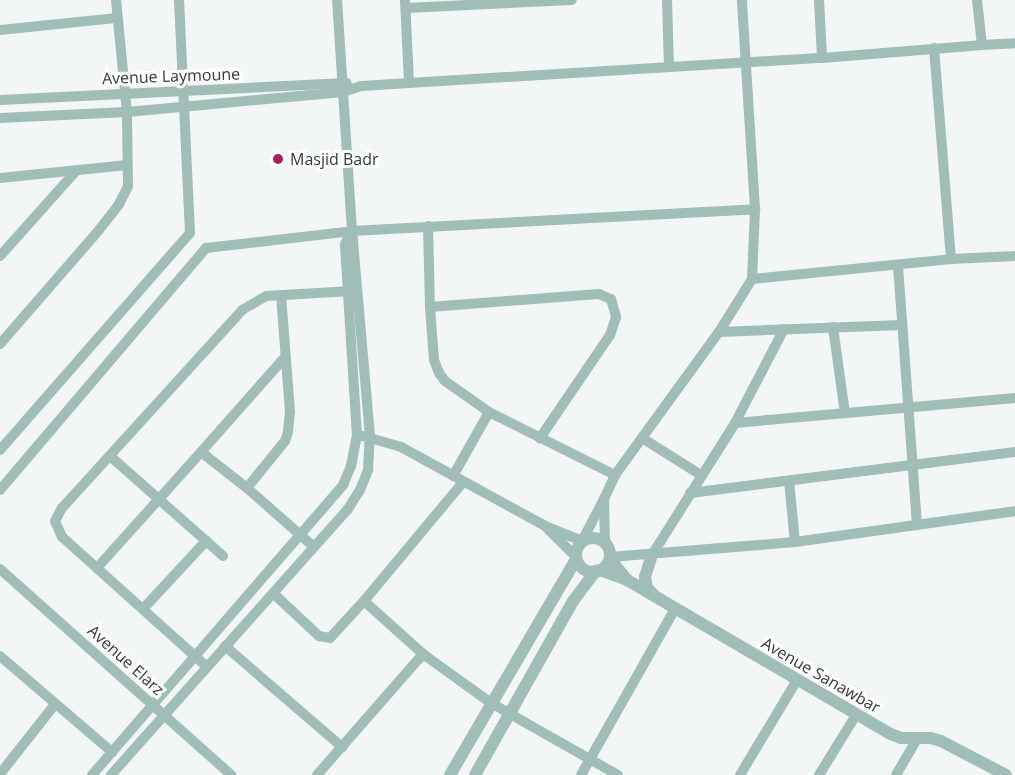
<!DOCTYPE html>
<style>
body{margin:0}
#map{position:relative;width:1015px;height:775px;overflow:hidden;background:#f2f6f5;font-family:"Open Sans",sans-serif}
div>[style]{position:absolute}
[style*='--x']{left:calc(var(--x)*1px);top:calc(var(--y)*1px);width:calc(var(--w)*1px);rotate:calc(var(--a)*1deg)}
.minor>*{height:10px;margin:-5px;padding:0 5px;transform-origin:5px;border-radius:5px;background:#a0bdb7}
.tertiary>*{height:12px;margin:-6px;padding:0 6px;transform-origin:6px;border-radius:6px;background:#a0bdb7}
.tertiary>.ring{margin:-6px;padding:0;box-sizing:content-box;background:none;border:12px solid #a0bdb7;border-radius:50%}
.dots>*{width:16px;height:16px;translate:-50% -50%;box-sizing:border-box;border:3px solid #fff;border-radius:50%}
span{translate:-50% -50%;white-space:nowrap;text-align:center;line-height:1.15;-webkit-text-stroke:6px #fff;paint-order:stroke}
.street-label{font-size:16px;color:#363837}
.poi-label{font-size:16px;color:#363837}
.left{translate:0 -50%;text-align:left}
</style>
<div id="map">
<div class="minor">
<div style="--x:405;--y:0;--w:83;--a:87.2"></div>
<div style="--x:667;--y:0;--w:67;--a:88.3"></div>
<div style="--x:819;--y:0;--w:58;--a:87"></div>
<div style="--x:406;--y:8;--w:166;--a:-2.8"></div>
<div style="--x:0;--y:30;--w:118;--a:-5.9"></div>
<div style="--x:982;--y:45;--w:33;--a:-3"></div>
<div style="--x:934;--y:48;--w:212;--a:85.4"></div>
<div style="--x:0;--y:100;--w:347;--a:-2.8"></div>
<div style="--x:0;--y:118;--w:127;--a:-2.7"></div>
<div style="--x:127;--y:112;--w:217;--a:-5.3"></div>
<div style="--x:343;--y:92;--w:20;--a:-18"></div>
<div style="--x:362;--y:86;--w:47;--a:-3.7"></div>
<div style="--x:409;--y:83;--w:414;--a:-3.5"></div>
<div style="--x:822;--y:58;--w:161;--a:-4.6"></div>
<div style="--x:982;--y:45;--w:45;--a:-96.3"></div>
<div style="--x:0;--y:178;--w:128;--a:-5.8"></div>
<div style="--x:428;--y:226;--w:81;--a:88.6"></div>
<div style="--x:430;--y:307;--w:53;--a:85.7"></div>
<div style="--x:434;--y:360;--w:14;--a:69"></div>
<div style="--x:439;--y:373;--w:10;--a:53"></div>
<div style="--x:445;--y:381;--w:54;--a:35.2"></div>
<div style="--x:489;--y:412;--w:141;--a:26.6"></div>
<div style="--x:0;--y:256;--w:113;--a:-48.2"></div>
<div style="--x:898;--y:266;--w:260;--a:85.8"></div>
<div style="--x:752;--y:279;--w:200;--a:-5.7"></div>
<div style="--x:951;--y:259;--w:64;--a:-2.7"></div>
<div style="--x:281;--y:295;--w:117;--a:85.6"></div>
<div style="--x:290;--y:412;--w:20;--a:96"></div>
<div style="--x:288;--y:432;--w:9;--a:108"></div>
<div style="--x:285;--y:441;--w:60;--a:129"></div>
<div style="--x:247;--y:488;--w:89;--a:41.4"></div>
<div style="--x:430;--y:307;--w:169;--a:-4.4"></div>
<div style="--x:599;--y:294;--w:13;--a:23"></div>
<div style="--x:611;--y:299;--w:19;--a:74"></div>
<div style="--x:616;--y:317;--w:19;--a:108"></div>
<div style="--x:610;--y:335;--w:125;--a:124.2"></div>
<div style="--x:833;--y:327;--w:87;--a:82.1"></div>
<div style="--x:719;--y:332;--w:183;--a:-2.2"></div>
<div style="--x:0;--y:344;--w:151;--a:-49"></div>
<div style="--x:99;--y:230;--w:33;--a:-52"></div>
<div style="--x:119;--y:204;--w:20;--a:-63"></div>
<div style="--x:128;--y:186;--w:74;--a:-90.8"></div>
<div style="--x:127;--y:112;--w:113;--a:-95.6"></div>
<div style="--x:735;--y:423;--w:281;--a:-5.1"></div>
<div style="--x:363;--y:436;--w:40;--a:16"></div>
<div style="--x:401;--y:447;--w:164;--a:28.7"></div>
<div style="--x:642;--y:438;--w:70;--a:32.1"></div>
<div style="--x:0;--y:450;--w:288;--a:-48.8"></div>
<div style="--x:190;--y:233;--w:233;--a:-92.7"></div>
<div style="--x:110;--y:456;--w:151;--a:41.5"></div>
<div style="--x:453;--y:476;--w:73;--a:-60.6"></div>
<div style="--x:789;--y:481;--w:61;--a:84.4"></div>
<div style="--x:247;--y:488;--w:58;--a:-142"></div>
<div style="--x:201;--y:452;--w:127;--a:-48.5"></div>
<div style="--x:0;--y:490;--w:318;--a:-49.6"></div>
<div style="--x:206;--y:248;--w:147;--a:-6.6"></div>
<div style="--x:352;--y:231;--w:404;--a:-3.1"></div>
<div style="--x:690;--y:493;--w:328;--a:-7.2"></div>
<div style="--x:604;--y:499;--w:26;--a:-65"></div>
<div style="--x:615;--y:475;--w:177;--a:-54"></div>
<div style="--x:719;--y:332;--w:62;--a:-58.1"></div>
<div style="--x:752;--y:279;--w:70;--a:-87.5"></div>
<div style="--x:755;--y:209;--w:209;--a:-93.6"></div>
<div style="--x:652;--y:555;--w:156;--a:-57.8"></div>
<div style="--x:735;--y:423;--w:106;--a:-62.5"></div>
<div style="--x:576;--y:557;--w:44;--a:-135"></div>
<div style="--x:545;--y:526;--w:40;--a:22"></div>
<div style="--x:582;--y:541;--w:47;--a:-62.4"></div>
<div style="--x:604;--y:499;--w:44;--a:88.7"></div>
<div style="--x:610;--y:557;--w:186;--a:-4.6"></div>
<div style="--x:795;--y:542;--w:222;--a:-8"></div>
<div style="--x:97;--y:568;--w:156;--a:-48.1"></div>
<div style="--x:0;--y:569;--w:310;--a:41.7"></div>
<div style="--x:274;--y:594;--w:62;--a:43"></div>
<div style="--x:319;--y:636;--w:11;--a:10"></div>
<div style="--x:330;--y:638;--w:50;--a:-47.4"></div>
<div style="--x:364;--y:601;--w:155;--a:-50.2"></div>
<div style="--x:364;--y:601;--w:79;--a:41.9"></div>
<div style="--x:423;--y:654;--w:84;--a:35.8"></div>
<div style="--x:491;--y:703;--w:146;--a:29.6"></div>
<div style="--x:143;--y:609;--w:93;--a:-47.2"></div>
<div style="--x:225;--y:646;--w:155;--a:40.8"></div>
<div style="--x:0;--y:656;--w:148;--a:40.6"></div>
<div style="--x:206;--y:666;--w:193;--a:-138.1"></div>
<div style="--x:62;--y:537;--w:17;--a:-114"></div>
<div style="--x:55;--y:521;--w:15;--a:-62"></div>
<div style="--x:62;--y:508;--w:268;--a:-47.7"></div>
<div style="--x:242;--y:310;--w:28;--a:-30"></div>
<div style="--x:266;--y:296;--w:86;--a:-3.3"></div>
<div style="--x:0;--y:774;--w:89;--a:-51.8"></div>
<div style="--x:92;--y:775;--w:384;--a:-49.1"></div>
<div style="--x:343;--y:485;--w:21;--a:-67"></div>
<div style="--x:351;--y:466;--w:31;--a:-79"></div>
<div style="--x:357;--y:436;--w:192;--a:-93.6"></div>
<div style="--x:345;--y:244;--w:15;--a:-62"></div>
<div style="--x:111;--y:775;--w:356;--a:-48.3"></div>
<div style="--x:348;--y:509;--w:22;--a:-58"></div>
<div style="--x:360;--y:490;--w:22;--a:-68"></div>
<div style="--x:368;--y:470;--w:34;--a:-87"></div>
<div style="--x:370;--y:436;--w:206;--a:-95"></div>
<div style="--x:352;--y:231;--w:231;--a:-93.7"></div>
<div style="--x:317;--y:775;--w:161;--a:-48.8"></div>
<div style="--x:581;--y:775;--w:191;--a:-60.5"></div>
<div style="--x:740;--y:775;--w:111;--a:-59"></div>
<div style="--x:819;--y:775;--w:70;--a:-58.3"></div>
<div style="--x:896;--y:775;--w:42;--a:-59.7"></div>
</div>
<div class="tertiary">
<div class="ring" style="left:576px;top:538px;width:22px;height:22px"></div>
<div style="--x:652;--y:555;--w:23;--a:108"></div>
<div style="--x:645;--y:577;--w:11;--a:80"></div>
<div style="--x:647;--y:588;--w:10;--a:45"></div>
<div style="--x:600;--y:570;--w:29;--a:20"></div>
<div style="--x:627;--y:580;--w:27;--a:-129"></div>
<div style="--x:627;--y:580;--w:306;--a:30.3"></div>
<div style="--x:891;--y:734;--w:11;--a:22"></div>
<div style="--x:901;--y:738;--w:30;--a:0"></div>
<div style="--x:931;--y:738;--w:10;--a:17"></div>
<div style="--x:941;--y:741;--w:73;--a:27.6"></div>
<div style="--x:450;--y:775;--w:250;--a:-59.7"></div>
<div style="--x:475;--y:775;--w:200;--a:-60.6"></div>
<div style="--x:573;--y:601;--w:38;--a:-53"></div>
</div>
<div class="dots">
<div style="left:278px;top:159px;background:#ab1d5b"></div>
</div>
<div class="street-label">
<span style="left:171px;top:76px;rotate:-2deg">Avenue Laymoune</span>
<span style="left:126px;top:660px;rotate:42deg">Avenue Elarz</span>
<span style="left:821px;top:675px;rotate:30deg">Avenue Sanawbar</span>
</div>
<div class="poi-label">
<span class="left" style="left:290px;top:159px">Masjid Badr</span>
</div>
</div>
